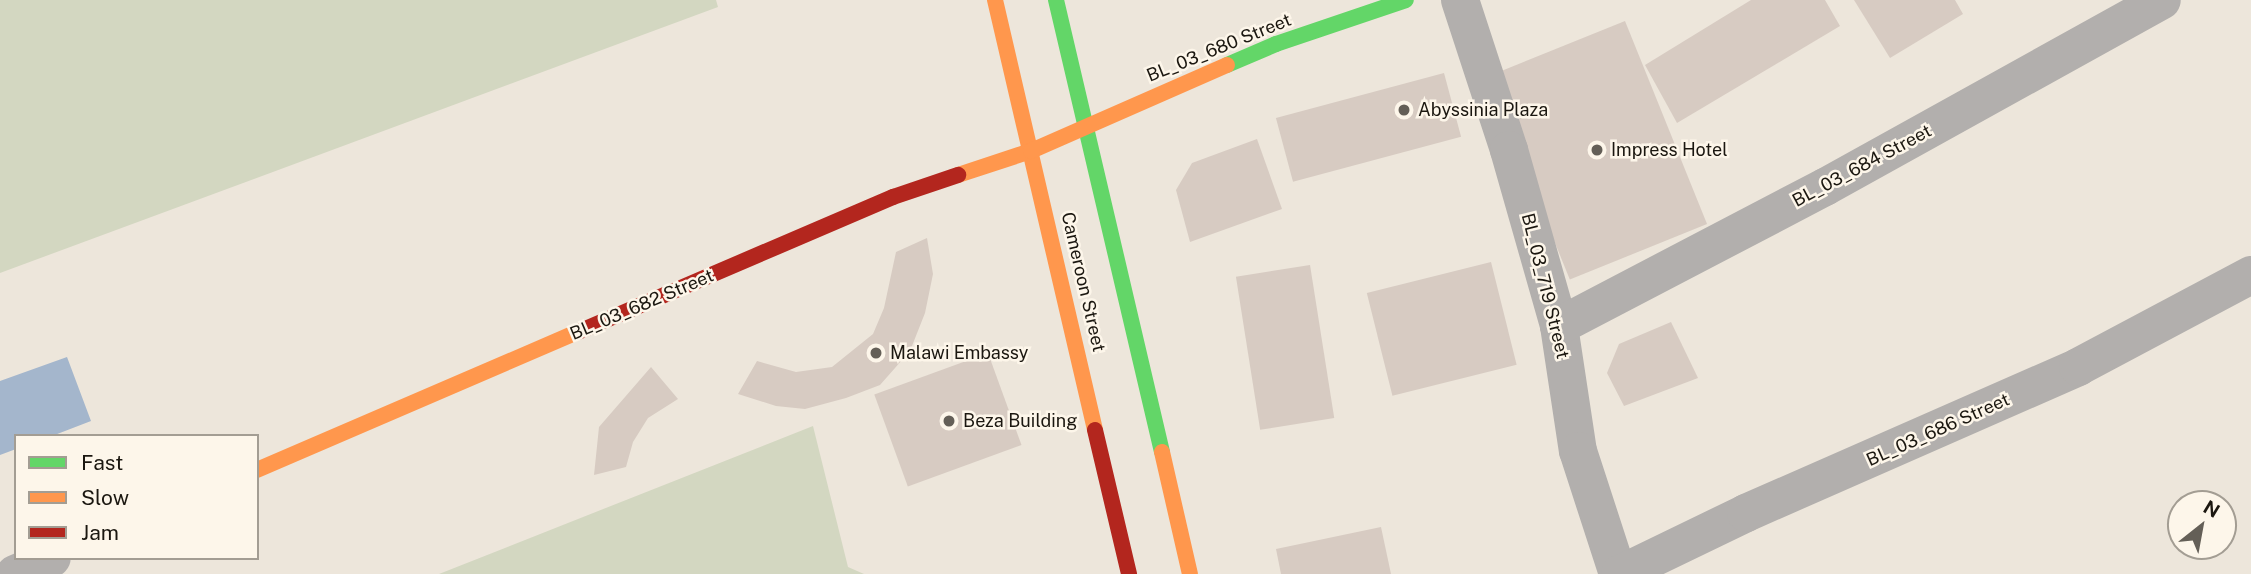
<!DOCTYPE html>
<style>
body{margin:0}
#map{position:relative;width:2251px;height:574px;overflow:hidden;background:#ede6db;font-family:"Public Sans",sans-serif}
div>[style]{position:absolute}
[style*='--x']{left:calc(var(--x)*1px);top:calc(var(--y)*1px);width:calc(var(--w)*1px);rotate:calc(var(--a)*1deg)}
.green>*{inset:0;background:#d3d7c1}
.water>*{inset:0;background:#a4b6cc}
.building>*{inset:0;background:#d7cbc2;transform-origin:0 0}
.street>*{height:38px;margin:-19px;padding:0 19px;transform-origin:19px;border-radius:19px;background:#b2afad}
.fast>*{height:16px;margin:-8px;padding:0 8px;transform-origin:8px;border-radius:8px;background:#63d668}
.slow>*{height:16px;margin:-8px;padding:0 8px;transform-origin:8px;border-radius:8px;background:#ff974d}
.jam>*{height:16px;margin:-8px;padding:0 8px;transform-origin:8px;border-radius:8px;background:#b3261e}
.dots>*{width:19px;height:19px;translate:-50% -50%;box-sizing:border-box;border:4px solid #fdf6ea;border-radius:50%}
span{translate:-50% -50%;white-space:nowrap;text-align:center;line-height:1.15;-webkit-text-stroke:5px #fdf6ea;paint-order:stroke}
.street-label{font-size:18px;color:#1b1710}
.poi-label{font-size:18px;color:#1b1710}
.left{translate:0 -50%;text-align:left}
.legend{position:absolute;left:14px;top:434px;width:245px;height:126px;box-sizing:border-box;background:#fdf6ea;border:2px solid #a39d93;margin:0;padding:9px 12px;list-style:none;font-size:21px;color:#1b1710}
.legend li{display:flex;align-items:center;gap:14px;height:35px}
.legend b{width:35px;border:2px solid #a39d93}
.north{position:absolute;left:2167px;top:490px;width:70px;height:70px;box-sizing:border-box;background:#fdf6ea;border:2px solid #a39d93;border-radius:50%;rotate:31deg;font-size:19px;font-weight:700;line-height:28px;text-align:center;color:#1b1710}
.north::after{content:'';display:block;margin:auto;width:24px;height:32px;background:#645f57;clip-path:polygon(50% 0,100% 100%,50% 72%,0 100%)}
</style>
<div id="map">
<div class="green">
<div style="clip-path:polygon(0 0,716px 0,718px 7px,0 273px)"></div>
<div style="clip-path:polygon(813px 426px,848px 567px,864px 574px,439px 574px)"></div>
</div>
<div class="water">
<div style="clip-path:polygon(67px 357px,91px 421px,52px 436px,16px 436px,16px 449px,0 455px,0 381px)"></div>
</div>
<div class="building">
<div style="clip-path:polygon(1751px 0,1825px 0,1840px 26px,1677px 123px,1645px 65px)"></div>
<div style="clip-path:polygon(1854px 0,1955px 0,1963px 14px,1890px 58px)"></div>
<div style="left:1625px;top:21px;width:219px;height:148px;rotate:68deg"></div>
<div style="left:1444px;top:73px;width:66px;height:174px;rotate:75deg"></div>
<div style="clip-path:polygon(1257px 139px,1282px 209px,1190px 242px,1176px 190px,1192px 163px)"></div>
<div style="clip-path:polygon(927px 238px,933px 274px,925px 313px,910px 351px,880px 385px,846px 398px,805px 409px,776px 406px,738px 394px,757px 361px,796px 372px,832px 367px,873px 334px,884px 308px,896px 252px)"></div>
<div style="left:1491px;top:262px;width:106px;height:128px;rotate:76deg"></div>
<div style="left:1310px;top:265px;width:155px;height:75px;rotate:81deg"></div>
<div style="clip-path:polygon(1671px 322px,1698px 378px,1624px 406px,1607px 373px,1619px 344px)"></div>
<div style="left:988px;top:353px;width:98px;height:121px;rotate:70deg"></div>
<div style="clip-path:polygon(651px 367px,678px 399px,648px 418px,633px 442px,626px 467px,594px 475px,599px 427px)"></div>
<div style="clip-path:polygon(1381px 527px,1391px 574px,1281px 574px,1276px 549px)"></div>
</div>
<div class="street">
<div style="--x:1460;--y:0;--w:158;--a:71.9"></div>
<div style="--x:1509;--y:150;--w:183;--a:74.1"></div>
<div style="--x:1559;--y:326;--w:126;--a:81.4"></div>
<div style="--x:1578;--y:451;--w:129;--a:72"></div>
<div style="--x:1559;--y:326;--w:300;--a:-27.6"></div>
<div style="--x:1825;--y:187;--w:385;--a:-29"></div>
<div style="--x:15;--y:574;--w:40;--a:-23.4"></div>
<div style="--x:1620;--y:574;--w:140;--a:-25.8"></div>
<div style="--x:1746;--y:513;--w:363;--a:-23.7"></div>
<div style="--x:2078;--y:367;--w:196;--a:-28"></div>
</div>
<div class="fast">
<div style="--x:1056;--y:0;--w:464;--a:76.8"></div>
<div style="--x:1227;--y:65;--w:53;--a:-23.2"></div>
<div style="--x:1276;--y:44;--w:137;--a:-18.7"></div>
</div>
<div class="slow">
<div style="--x:995;--y:0;--w:441;--a:76.9"></div>
<div style="--x:958;--y:175;--w:77;--a:-18.2"></div>
<div style="--x:1031;--y:151;--w:214;--a:-23.7"></div>
<div style="--x:1162;--y:452;--w:125;--a:77.1"></div>
<div style="--x:257;--y:470;--w:349;--a:-23.3"></div>
</div>
<div class="jam">
<div style="--x:578;--y:332;--w:343;--a:-23.2"></div>
<div style="--x:893;--y:197;--w:69;--a:-18.7"></div>
<div style="--x:1095;--y:430;--w:148;--a:76.7"></div>
</div>
<div class="dots">
<div style="left:1404px;top:110px;background:#645f57"></div>
<div style="left:1597px;top:150px;background:#645f57"></div>
<div style="left:876px;top:353px;background:#645f57"></div>
<div style="left:949px;top:421px;background:#645f57"></div>
</div>
<div class="street-label">
<span style="left:1219px;top:48px;rotate:-22deg">BL_03_680 Street</span>
<span style="left:1862px;top:166px;rotate:-28deg">BL_03_684 Street</span>
<span style="left:1083px;top:282px;rotate:77deg">Cameroon Street</span>
<span style="left:1545px;top:286px;rotate:76deg">BL_03_719 Street</span>
<span style="left:642px;top:305px;rotate:-23deg">BL_03_682 Street</span>
<span style="left:1938px;top:430px;rotate:-24deg">BL_03_686 Street</span>
</div>
<div class="poi-label">
<span class="left" style="left:1418px;top:110px">Abyssinia Plaza</span>
<span class="left" style="left:1611px;top:150px">Impress Hotel</span>
<span class="left" style="left:890px;top:353px">Malawi Embassy</span>
<span class="left" style="left:963px;top:421px">Beza Building</span>
</div>
<ul class="legend">
<li><b style="height:9px;background:#63d668"></b>Fast</li>
<li><b style="height:9px;background:#ff974d"></b>Slow</li>
<li><b style="height:9px;background:#b3261e"></b>Jam</li>
</ul>
<div class="north">N</div>
</div>
